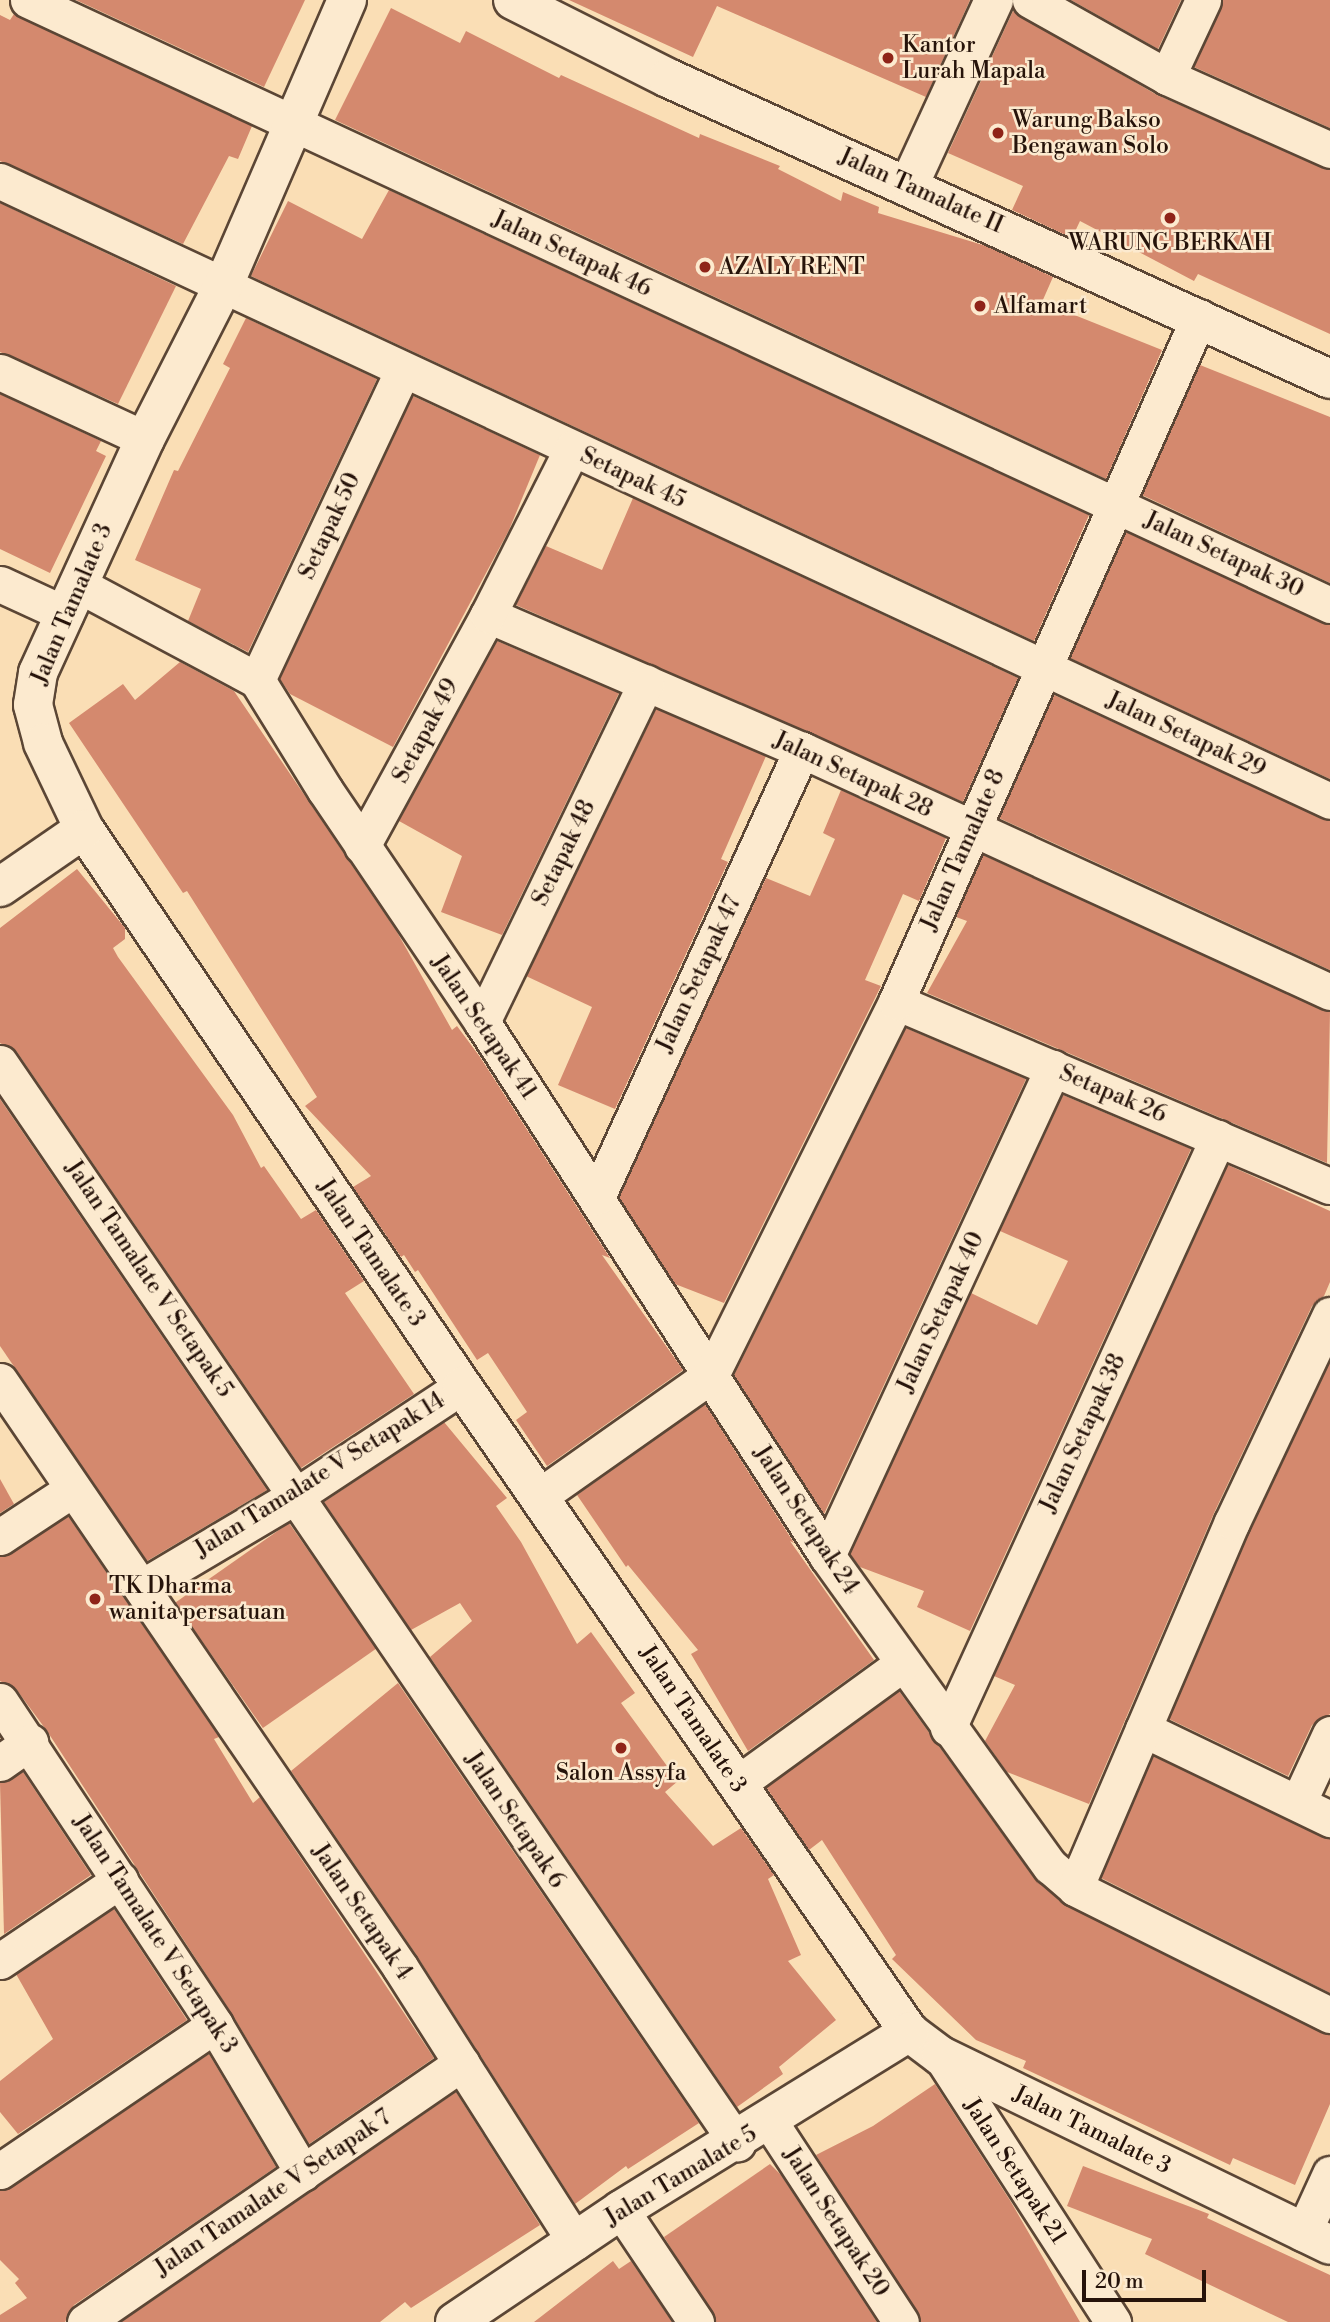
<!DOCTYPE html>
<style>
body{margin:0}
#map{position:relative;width:1330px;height:2322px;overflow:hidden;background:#fadeb5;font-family:"Libre Bodoni",serif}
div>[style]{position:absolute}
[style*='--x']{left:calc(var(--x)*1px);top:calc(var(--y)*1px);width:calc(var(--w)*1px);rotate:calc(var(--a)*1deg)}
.building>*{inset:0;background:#d4896e;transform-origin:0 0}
.roads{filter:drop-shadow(2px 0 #5b4635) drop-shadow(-2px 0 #5b4635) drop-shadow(0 2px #5b4635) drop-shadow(0 -2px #5b4635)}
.street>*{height:35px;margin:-17.5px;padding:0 17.5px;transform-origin:17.5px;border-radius:17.5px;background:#fceacf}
.secondary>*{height:38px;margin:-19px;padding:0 19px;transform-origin:19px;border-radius:19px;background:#fceacf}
.dots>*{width:19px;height:19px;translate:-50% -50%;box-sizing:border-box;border:4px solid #fceacf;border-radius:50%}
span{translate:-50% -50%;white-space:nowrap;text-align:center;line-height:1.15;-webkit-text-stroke:5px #fceacf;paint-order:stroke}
.poi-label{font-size:23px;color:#26130a}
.left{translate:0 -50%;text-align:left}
.street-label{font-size:23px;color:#26130a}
.scale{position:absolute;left:1082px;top:2270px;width:124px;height:32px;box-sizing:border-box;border:4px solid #26130a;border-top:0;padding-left:9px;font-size:21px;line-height:24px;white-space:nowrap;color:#26130a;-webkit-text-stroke:5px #fceacf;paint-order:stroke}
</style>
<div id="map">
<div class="building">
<div style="clip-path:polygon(76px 0,305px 0,264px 87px)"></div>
<div style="clip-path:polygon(569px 0,970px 0,926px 97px,717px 6px,693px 57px)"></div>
<div style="clip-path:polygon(1071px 0,1181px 0,1158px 49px)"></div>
<div style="clip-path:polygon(1223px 0,1330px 0,1330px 128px,1194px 67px)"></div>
<div style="clip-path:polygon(391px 8px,460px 43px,466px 31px,559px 78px,561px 75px,699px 138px,700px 134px,780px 166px,778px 169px,841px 201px,843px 192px,879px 207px,878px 213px,986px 246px,1053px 277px,1042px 302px,1162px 350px,1106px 479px,335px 120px)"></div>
<div style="clip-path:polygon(1013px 11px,1157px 95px,1330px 170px,1330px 334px,1198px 274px,1194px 281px,1080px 221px,1072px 238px,1012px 210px,1023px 186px,948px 153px)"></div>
<div style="clip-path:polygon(14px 14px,252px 126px,238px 159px,229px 156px,183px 244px,0 161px,0 15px,10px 20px)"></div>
<div style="clip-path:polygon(389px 190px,1089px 515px,1034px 641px,251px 276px,288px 201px,362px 239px)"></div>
<div style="clip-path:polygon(0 203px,176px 286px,118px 404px,0 352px)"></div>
<div style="clip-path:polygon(246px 318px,377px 379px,248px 652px,188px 621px,201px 589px,135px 560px,174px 470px,178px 471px,230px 368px,223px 364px)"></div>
<div style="clip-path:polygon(1200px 365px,1330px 417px,1330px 583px,1142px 495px)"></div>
<div style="clip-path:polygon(0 394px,101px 441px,96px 451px,106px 456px,50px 573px,0 549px)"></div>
<div style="clip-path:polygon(413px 396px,540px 455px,509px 530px,393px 747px,290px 694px,280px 679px)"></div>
<div style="clip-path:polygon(633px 498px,1018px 678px,963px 802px,516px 605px,546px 546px,602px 570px)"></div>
<div style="clip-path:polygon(1126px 532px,1330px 625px,1330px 779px,1070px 658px)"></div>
<div style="clip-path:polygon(497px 641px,619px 693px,502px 935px,441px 912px,462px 856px,399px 821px)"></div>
<div style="clip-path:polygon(180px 662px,234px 691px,397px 932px,452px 1030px,457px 1026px,480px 1057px,610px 1258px,602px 1255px,683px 1370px,547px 1466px,516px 1420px,527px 1412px,488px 1353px,477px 1360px,418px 1270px,415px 1272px,404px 1255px,401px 1257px,353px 1187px,371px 1176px,305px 1106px,317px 1097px,187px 891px,183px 893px,69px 723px,123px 684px,135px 700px)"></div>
<div style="clip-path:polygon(1054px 695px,1330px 821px,1330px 970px,999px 818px)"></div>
<div style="clip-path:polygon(656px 709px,766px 756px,721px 859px,728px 862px,615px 1109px,558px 1085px,592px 1007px,526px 976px)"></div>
<div style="clip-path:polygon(841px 790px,946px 838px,919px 901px,903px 894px,865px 980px,881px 986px,724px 1303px,675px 1284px,619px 1197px,766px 878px,810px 896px,835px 839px,823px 833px)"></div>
<div style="clip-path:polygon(983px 855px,1330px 1012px,1327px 1163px,927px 993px,967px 921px,956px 917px)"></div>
<div style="clip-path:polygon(77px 869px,125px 928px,125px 939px,113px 948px,118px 957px,233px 1115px,261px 1168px,264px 1166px,301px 1219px,316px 1210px,364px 1281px,345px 1293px,414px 1394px,301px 1468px,17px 1052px,0 1043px,0 928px)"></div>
<div style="clip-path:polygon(906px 1028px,1026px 1079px,824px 1514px,734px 1375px)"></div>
<div style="clip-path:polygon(1063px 1095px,1191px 1149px,970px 1631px,917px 1607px,924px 1591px,860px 1567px,850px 1554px,971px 1293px,1037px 1325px,1068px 1261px,1000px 1231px)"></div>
<div style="clip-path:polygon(0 1099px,267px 1490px,147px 1561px,0 1346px)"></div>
<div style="clip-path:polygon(1228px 1165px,1330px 1211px,1330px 1282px,1324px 1296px,1312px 1306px,1214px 1513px,1089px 1804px,1007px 1772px,985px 1741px,1015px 1685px,994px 1676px)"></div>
<div style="clip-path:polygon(1330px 1362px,1330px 1714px,1312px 1725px,1288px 1776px,1169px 1719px,1250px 1530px)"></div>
<div style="clip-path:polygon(705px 1404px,794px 1543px,790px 1541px,874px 1660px,748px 1751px,691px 1654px,698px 1650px,628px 1565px,626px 1567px,577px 1495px)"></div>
<div style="clip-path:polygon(444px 1422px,507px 1498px,496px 1506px,521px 1542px,577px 1644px,591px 1632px,635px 1693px,621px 1703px,678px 1781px,665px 1792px,713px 1846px,741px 1828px,774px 1875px,768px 1879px,801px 1955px,788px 1961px,836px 2020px,779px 2067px,783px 2074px,737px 2107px,430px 1657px,472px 1621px,460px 1603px,411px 1630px,324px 1502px)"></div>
<div style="clip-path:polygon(0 1479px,14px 1504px,0 1513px)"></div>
<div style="clip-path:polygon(68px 1516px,219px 1737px,214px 1739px,253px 1803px,260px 1797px,434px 2058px,309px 2144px,232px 2014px,47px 1731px,16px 1689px,0 1681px,0 1557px)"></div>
<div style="left:289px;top:1523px;width:153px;height:139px;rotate:55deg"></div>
<div style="clip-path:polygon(398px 1683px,699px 2123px,628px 2169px,626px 2166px,575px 2204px,417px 1956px,291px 1771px)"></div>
<div style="clip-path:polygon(899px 1691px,1034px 1878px,1062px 1903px,1330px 2035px,1330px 2104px,1295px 2185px,1233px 2158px,1230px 2165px,1023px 2068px,1026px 2061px,976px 2040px,892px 1959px,896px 1955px,822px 1840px,809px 1850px,766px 1787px)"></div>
<div style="clip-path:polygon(1153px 1756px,1330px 1839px,1330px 1993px,1101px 1878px)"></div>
<div style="clip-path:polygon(23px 1772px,91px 1875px,4px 1934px,0 1783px)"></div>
<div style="clip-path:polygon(114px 1909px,187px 2020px,18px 2134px,0 2112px,0 2081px,53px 2039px,16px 1974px)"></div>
<div style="clip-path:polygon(209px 2054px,276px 2167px,74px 2305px,65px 2322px,0 2322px,0 2315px,27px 2298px,15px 2283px,19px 2279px,0 2260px,0 2191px,11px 2188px)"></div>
<div style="clip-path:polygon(935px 2084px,1011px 2202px,1080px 2322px,921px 2322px,816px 2155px,873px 2126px)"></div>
<div style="clip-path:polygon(456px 2092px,540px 2225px,411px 2308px,405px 2302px,380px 2322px,121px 2322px)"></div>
<div style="clip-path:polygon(770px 2164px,781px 2175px,877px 2322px,716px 2322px,664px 2237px)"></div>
<div style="clip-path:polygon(1083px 2166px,1209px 2214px,1207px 2218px,1330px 2275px,1330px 2322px,1288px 2322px,1145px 2254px,1152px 2239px,1067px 2206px)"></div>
<div style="clip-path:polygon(613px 2261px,619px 2269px,631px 2261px,672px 2322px,534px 2322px)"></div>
</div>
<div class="roads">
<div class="street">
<div style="--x:28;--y:0;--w:1436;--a:24.92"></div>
<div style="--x:1030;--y:0;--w:157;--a:29.3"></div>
<div style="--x:1167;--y:77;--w:179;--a:24.1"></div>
<div style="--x:1167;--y:77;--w:85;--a:-64.9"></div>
<div style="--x:0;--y:181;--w:1467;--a:24.99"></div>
<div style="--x:0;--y:372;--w:160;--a:24.8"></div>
<div style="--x:0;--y:584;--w:72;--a:24.8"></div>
<div style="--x:77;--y:584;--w:204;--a:28.1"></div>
<div style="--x:488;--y:615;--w:342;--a:23.3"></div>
<div style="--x:802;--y:750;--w:581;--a:24.62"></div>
<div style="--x:257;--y:680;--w:129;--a:58.3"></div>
<div style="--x:325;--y:790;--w:280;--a:55.9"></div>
<div style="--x:482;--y:1022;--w:636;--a:57.13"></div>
<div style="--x:827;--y:1556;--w:382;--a:54.3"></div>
<div style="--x:1050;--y:1866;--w:33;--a:41"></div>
<div style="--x:1075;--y:1888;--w:285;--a:26.5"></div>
<div style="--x:257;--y:680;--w:340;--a:-64.8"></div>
<div style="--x:362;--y:846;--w:263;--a:-61.4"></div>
<div style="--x:488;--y:615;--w:186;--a:-63.2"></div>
<div style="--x:896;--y:1002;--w:471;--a:23"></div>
<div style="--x:482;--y:1022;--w:377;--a:-64.2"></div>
<div style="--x:0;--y:1063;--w:1308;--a:55.69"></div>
<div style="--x:597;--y:1197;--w:492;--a:-65.4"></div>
<div style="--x:0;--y:1381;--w:710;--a:55.68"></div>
<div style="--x:400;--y:1967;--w:326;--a:57.5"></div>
<div style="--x:541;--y:1495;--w:208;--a:-35.2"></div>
<div style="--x:711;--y:1375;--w:416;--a:-63.6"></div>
<div style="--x:896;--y:1002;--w:749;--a:-66.14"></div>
<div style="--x:0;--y:1537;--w:87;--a:-33.3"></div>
<div style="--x:827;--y:1556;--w:538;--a:-65.15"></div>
<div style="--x:142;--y:1587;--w:180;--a:-30.7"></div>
<div style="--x:297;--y:1495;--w:198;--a:-33.4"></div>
<div style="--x:0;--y:1701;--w:389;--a:56.4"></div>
<div style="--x:215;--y:2025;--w:172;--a:59.3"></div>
<div style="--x:948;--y:1728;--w:649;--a:-65.41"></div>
<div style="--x:1143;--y:1729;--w:208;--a:25.7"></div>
<div style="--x:0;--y:1763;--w:37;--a:-35"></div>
<div style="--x:737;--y:1784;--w:204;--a:-36"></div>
<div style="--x:1298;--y:1803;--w:76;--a:-65.1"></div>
<div style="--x:1075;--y:1888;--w:398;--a:-66.8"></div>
<div style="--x:1232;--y:1522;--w:229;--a:-64.7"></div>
<div style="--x:0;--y:1961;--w:145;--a:-34"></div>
<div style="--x:941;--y:2056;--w:317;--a:57.1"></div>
<div style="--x:770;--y:2122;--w:239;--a:56.8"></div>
<div style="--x:0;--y:2171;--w:260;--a:-34.2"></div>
<div style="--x:621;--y:2210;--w:135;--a:56.2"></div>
<div style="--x:1303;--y:2233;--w:65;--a:-65.4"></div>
<div style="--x:85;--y:2322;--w:457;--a:-34.5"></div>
</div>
<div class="secondary">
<div style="--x:347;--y:0;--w:309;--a:113.4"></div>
<div style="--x:224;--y:284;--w:174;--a:117"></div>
<div style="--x:145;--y:439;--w:257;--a:114.6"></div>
<div style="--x:38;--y:673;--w:32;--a:99"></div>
<div style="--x:33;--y:705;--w:39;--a:75"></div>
<div style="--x:43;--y:743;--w:95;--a:64.5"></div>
<div style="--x:84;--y:829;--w:673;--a:55.84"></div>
<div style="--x:462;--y:1386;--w:786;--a:55.32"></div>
<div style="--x:909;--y:2032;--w:40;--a:37"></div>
<div style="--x:941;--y:2056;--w:432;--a:25.9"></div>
<div style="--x:513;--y:0;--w:174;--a:26.7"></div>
<div style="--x:668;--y:78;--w:727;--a:24.45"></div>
<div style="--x:909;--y:185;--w:204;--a:-65.3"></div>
<div style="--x:0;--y:887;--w:102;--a:-34.6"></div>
<div style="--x:455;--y:2322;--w:200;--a:-34"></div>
<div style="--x:621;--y:2210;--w:339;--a:-31.7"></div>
</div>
</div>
<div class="dots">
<div style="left:888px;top:58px;background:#8f2418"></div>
<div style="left:998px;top:133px;background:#8f2418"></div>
<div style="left:1170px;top:218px;background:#8f2418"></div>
<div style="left:705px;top:267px;background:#8f2418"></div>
<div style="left:980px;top:306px;background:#8f2418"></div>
<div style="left:95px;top:1599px;background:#8f2418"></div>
<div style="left:621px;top:1748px;background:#8f2418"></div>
</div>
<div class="poi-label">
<span class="left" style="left:902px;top:58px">Kantor<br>Lurah Mapala</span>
<span class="left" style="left:1012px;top:133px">Warung Bakso<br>Bengawan Solo</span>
<span style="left:1170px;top:243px">WARUNG BERKAH</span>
<span class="left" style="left:719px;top:267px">AZALY RENT</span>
<span class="left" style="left:994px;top:306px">Alfamart</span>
<span class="left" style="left:109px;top:1599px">TK Dharma<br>wanita persatuan</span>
<span style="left:621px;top:1773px">Salon Assyfa</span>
</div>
<div class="street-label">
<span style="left:921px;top:191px;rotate:24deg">Jalan Tamalate II</span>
<span style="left:572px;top:254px;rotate:25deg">Jalan Setapak 46</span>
<span style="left:633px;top:478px;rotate:25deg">Setapak 45</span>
<span style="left:330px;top:526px;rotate:-65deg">Setapak 50</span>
<span style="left:1224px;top:555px;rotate:25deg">Jalan Setapak 30</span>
<span style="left:72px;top:604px;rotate:-67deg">Jalan Tamalate 3</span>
<span style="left:426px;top:731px;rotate:-62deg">Setapak 49</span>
<span style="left:1186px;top:735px;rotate:25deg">Jalan Setapak 29</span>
<span style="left:853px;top:775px;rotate:25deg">Jalan Setapak 28</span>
<span style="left:963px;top:850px;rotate:-66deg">Jalan Tamalate 8</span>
<span style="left:564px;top:853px;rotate:-64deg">Setapak 48</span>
<span style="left:699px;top:974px;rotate:-65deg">Jalan Setapak 47</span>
<span style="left:484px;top:1027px;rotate:56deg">Jalan Setapak 41</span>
<span style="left:1113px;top:1094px;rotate:23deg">Setapak 26</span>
<span style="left:371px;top:1253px;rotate:56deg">Jalan Tamalate 3</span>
<span style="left:149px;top:1279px;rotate:56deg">Jalan Tamalate V Setapak 5</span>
<span style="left:941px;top:1312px;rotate:-65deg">Jalan Setapak 40</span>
<span style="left:1083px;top:1433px;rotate:-65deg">Jalan Setapak 38</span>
<span style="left:320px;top:1475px;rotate:-32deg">Jalan Tamalate V Setapak 14</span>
<span style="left:806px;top:1520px;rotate:57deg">Jalan Setapak 24</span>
<span style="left:693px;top:1719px;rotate:56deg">Jalan Tamalate 3</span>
<span style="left:515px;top:1820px;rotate:56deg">Jalan Setapak 6</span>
<span style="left:362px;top:1912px;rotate:56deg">Jalan Setapak 4</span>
<span style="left:155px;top:1934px;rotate:57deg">Jalan Tamalate V Setapak 3</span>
<span style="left:1092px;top:2130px;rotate:26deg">Jalan Tamalate 3</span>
<span style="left:1015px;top:2171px;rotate:57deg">Jalan Setapak 21</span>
<span style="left:681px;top:2176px;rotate:-31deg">Jalan Tamalate 5</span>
<span style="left:273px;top:2193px;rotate:-34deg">Jalan Tamalate V Setapak 7</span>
<span style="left:836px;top:2222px;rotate:57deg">Jalan Setapak 20</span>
</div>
<div class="scale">20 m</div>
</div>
